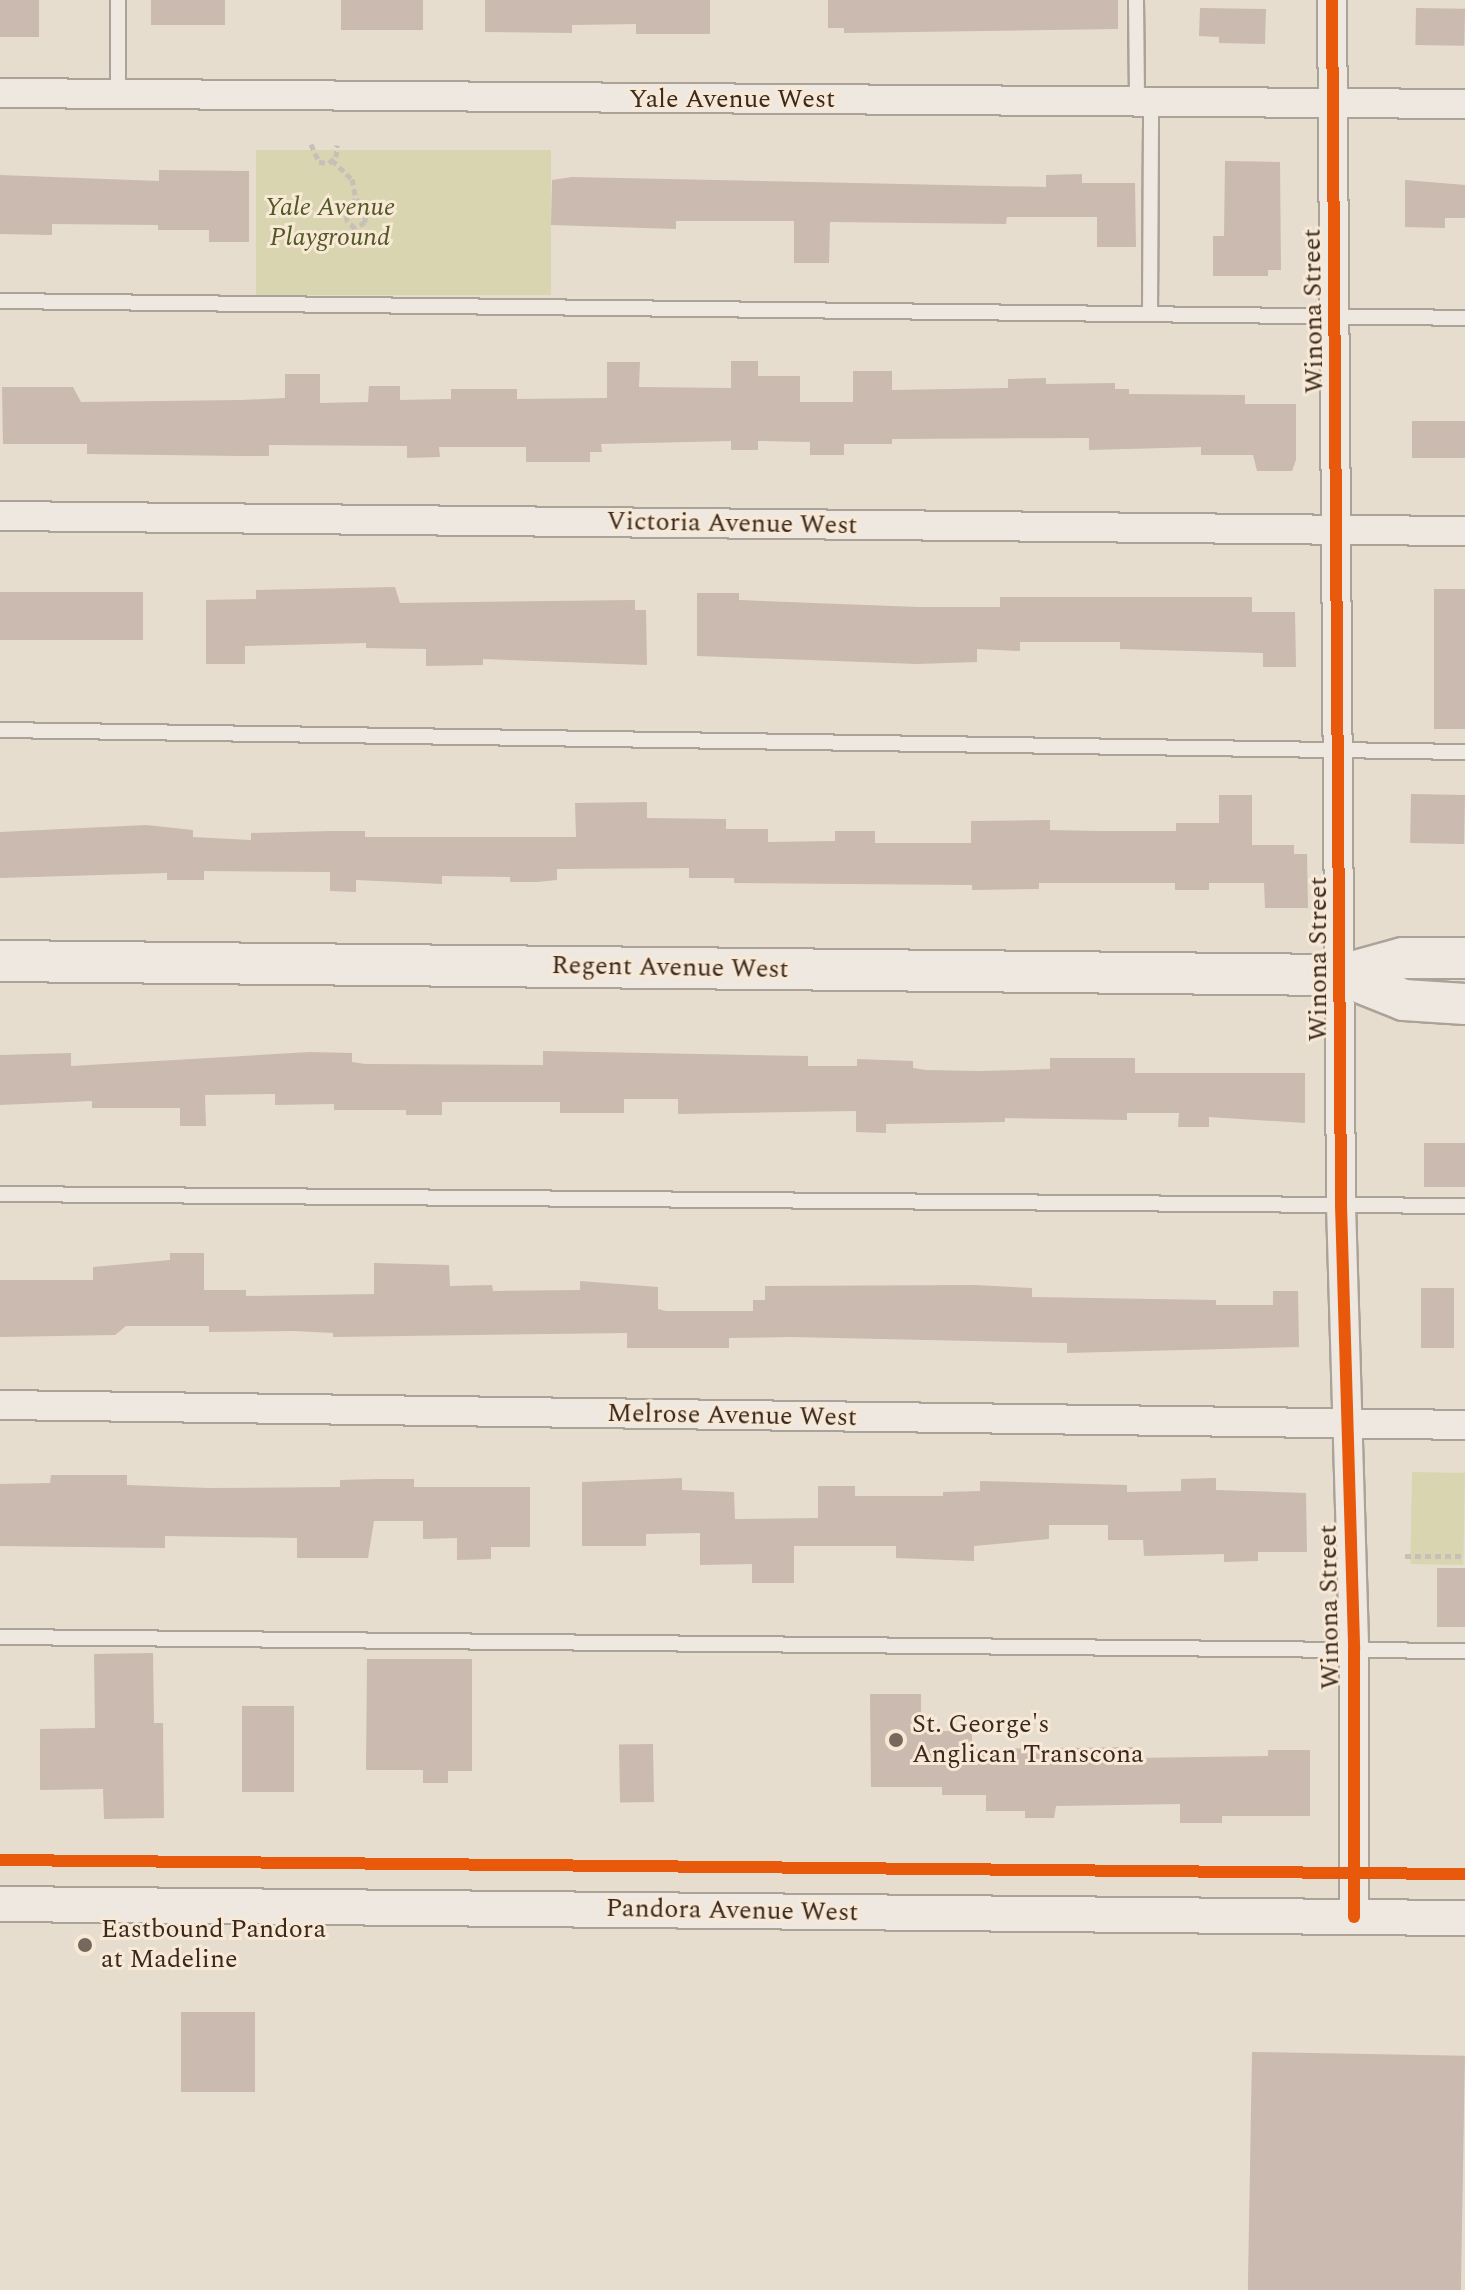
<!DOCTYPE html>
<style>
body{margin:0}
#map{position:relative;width:1465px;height:2290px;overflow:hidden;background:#e6ddcf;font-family:Spectral,serif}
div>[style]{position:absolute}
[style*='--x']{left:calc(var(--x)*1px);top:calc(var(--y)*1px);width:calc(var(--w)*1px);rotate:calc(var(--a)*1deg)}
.green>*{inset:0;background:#d9d5b1;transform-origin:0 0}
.building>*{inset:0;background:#cabab0;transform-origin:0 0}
.path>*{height:5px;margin-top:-2.5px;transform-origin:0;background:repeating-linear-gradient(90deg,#c7bfb8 0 6px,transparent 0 10px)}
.roads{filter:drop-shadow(2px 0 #aba298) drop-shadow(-2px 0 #aba298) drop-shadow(0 2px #aba298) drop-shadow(0 -2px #aba298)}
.service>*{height:14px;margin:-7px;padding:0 7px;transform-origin:7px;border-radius:7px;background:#eee8e1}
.minor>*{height:28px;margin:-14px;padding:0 14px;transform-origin:14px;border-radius:14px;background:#eee8e1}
.tertiary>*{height:34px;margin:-17px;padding:0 17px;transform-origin:17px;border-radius:17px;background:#eee8e1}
.secondary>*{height:40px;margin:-20px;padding:0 20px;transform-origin:20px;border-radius:20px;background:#eee8e1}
.cycleway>*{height:12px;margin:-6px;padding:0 6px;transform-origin:6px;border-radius:6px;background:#e8590c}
.dots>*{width:22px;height:22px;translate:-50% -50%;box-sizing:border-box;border:4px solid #f7e9d5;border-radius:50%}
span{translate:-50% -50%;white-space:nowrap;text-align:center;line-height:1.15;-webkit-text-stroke:6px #f7e9d5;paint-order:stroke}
.street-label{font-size:26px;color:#3b291f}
.park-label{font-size:26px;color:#515825;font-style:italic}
.poi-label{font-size:26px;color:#3b291f}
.left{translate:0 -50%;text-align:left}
</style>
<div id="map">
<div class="green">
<div style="left:256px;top:150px;width:295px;height:145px"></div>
<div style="left:1412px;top:1472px;width:53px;height:92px;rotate:1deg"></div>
</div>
<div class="building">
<div style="left:0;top:0;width:39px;height:37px"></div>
<div style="left:151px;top:0;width:74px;height:25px"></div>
<div style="left:341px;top:0;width:82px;height:30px"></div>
<div style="clip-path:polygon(485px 0,710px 0,710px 34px,636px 34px,636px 24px,572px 25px,572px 33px,485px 32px)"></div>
<div style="clip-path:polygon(828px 0,1118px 0,1118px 29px,844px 33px,844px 28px,828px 28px)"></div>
<div style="clip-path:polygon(1200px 8px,1266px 9px,1265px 44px,1219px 43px,1219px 37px,1199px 36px)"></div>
<div style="left:1416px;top:8px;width:49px;height:37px;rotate:1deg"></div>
<div style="clip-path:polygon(1225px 161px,1280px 162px,1281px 270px,1268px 270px,1268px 276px,1213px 276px,1213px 236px,1224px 236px)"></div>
<div style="clip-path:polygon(159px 170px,249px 171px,249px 242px,209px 242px,209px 230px,158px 230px,158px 225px,52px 224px,52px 235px,0 234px,0 175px,159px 181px)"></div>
<div style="clip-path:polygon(1082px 174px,1082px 183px,1135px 183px,1136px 247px,1097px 247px,1097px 217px,1007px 217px,1006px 224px,830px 222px,829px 263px,794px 263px,794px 221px,676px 221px,676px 229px,551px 225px,552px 180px,572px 177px,1046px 187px,1046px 175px)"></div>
<div style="clip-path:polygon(1405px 180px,1465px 185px,1465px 218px,1445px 218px,1445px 228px,1405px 227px)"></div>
<div style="clip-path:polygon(731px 361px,758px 361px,758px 376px,800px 376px,800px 402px,853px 402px,853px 371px,892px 371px,892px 390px,1008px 388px,1008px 379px,1046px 378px,1046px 384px,1115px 383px,1115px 389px,1129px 389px,1129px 394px,1245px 395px,1245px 404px,1296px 404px,1296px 460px,1292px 471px,1257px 471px,1253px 455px,1201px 455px,1201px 447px,1089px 450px,1089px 438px,892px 439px,892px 444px,844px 444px,844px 455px,810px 455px,810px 442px,758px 441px,758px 450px,731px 450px,731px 441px,601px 444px,602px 452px,590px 452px,590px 462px,526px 462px,526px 447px,439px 447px,440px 457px,407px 458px,407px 446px,269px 445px,269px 456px,242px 456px,87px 454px,87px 444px,3px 444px,2px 387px,73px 387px,81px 402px,242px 400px,285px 398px,285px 374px,320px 374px,320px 403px,368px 402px,369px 386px,400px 386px,400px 400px,451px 399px,451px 389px,517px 389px,517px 399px,607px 398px,607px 362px,640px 362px,639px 387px,731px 388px)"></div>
<div style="left:1412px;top:421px;width:53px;height:37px"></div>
<div style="clip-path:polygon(395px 587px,400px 603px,635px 600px,635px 610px,646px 610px,647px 665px,483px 659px,483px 665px,426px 666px,426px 649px,366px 648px,366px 643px,245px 646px,245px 664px,206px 664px,206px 600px,256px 599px,256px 590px)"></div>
<div style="left:1434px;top:589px;width:31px;height:140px"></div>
<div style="left:143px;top:592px;width:48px;height:143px;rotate:90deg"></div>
<div style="clip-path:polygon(697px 593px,739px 593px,739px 600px,918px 607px,1000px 607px,1000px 597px,1252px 597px,1252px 612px,1295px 612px,1296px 667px,1263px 667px,1263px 653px,1120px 649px,1120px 642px,1020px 642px,1020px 651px,977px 649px,977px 662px,917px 664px,697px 656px)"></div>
<div style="left:1411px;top:794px;width:54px;height:49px;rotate:1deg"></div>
<div style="clip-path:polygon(1219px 795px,1252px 795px,1252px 845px,1294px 845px,1294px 854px,1307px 854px,1308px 908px,1265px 908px,1264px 883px,1209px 883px,1209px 890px,1175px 890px,1175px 883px,1039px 883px,1039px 889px,972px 890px,972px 885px,734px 883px,734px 878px,689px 878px,689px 868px,557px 869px,557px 880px,537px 882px,510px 882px,510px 877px,442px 876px,442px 884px,356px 880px,356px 892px,330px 891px,330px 872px,204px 871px,204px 880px,167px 880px,167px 873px,0 878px,0 832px,146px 825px,193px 830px,193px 837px,251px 840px,251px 833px,330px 831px,365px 831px,365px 837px,576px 837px,575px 803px,647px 802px,647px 818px,726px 819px,726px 829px,768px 829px,768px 842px,835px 841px,835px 831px,875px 831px,875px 843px,971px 843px,971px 821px,1050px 820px,1050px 830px,1100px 831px,1176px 831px,1176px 823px,1219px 823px)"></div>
<div style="clip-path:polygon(543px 1051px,808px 1056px,808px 1066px,857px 1066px,857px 1059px,913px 1061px,913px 1068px,926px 1070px,979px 1071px,1050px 1069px,1050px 1058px,1135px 1058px,1135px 1073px,1305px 1073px,1305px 1123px,1209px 1117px,1209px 1127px,1178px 1127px,1179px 1113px,1127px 1113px,1127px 1120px,1005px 1118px,1005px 1122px,886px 1124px,886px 1133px,856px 1132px,856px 1111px,678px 1114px,678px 1099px,624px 1099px,624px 1113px,560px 1113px,560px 1102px,442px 1102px,442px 1115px,406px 1115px,406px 1110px,334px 1110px,334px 1104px,275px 1105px,275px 1094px,205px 1095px,206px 1126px,180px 1126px,180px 1108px,92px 1108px,92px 1101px,0 1105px,0 1055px,71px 1053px,71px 1066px,310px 1052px,352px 1053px,352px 1062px,365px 1064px,543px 1065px)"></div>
<div style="left:1424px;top:1143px;width:41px;height:44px"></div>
<div style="clip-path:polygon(170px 1253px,204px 1253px,204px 1290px,246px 1290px,246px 1296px,374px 1294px,374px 1263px,449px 1265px,450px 1286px,492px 1285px,493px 1291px,580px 1290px,580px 1281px,658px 1287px,658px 1309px,666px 1311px,753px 1311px,753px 1300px,765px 1300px,765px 1286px,976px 1285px,1032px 1288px,1032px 1297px,1216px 1300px,1216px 1305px,1273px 1305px,1273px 1291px,1298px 1291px,1299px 1347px,1067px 1353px,1067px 1343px,791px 1337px,729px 1338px,729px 1348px,627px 1348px,627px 1333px,333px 1337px,333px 1333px,293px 1331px,209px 1332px,209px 1326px,126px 1326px,115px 1335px,0 1337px,0 1280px,93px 1280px,93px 1267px,170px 1260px)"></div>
<div style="left:1421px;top:1288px;width:33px;height:60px"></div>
<div style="clip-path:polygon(51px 1475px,127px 1475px,127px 1485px,209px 1488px,340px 1487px,340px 1480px,378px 1479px,414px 1479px,414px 1487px,530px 1487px,530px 1547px,491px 1547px,491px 1559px,457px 1560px,457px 1538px,423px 1539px,423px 1521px,374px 1521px,368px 1558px,297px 1558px,297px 1538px,165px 1536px,165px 1548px,0 1546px,0 1484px,50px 1483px)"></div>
<div style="clip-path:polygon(682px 1478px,682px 1490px,734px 1492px,735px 1519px,818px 1518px,818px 1486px,855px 1486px,855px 1496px,943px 1496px,943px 1492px,980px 1491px,980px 1481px,1127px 1485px,1127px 1492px,1181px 1491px,1181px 1479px,1216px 1478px,1216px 1490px,1306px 1493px,1307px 1552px,1258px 1552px,1258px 1561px,1224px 1562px,1224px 1554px,1144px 1556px,1143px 1540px,1108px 1540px,1108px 1525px,1049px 1525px,1049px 1539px,974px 1546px,974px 1561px,896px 1558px,896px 1546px,794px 1546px,794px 1583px,752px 1583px,752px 1564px,700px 1565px,700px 1533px,646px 1534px,646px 1546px,582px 1546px,582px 1482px)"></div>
<div style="left:1465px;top:1568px;width:59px;height:28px;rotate:90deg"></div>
<div style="clip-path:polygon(153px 1653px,154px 1723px,163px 1723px,164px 1818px,104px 1819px,103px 1789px,40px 1790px,40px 1729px,95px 1728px,94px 1654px)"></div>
<div style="clip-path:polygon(367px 1659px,472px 1659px,472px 1771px,448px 1771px,448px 1783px,423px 1783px,423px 1770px,366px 1770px)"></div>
<div style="clip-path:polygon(870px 1694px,921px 1694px,921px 1731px,972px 1731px,972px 1749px,1133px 1747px,1133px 1758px,1268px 1756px,1268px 1750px,1310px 1750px,1310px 1816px,1222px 1816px,1222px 1823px,1180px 1823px,1180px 1804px,1056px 1806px,1054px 1818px,1025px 1818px,1025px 1811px,986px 1811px,986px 1795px,942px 1795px,942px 1787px,871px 1787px)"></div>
<div style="left:242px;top:1706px;width:52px;height:86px"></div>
<div style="left:653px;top:1744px;width:58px;height:34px;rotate:89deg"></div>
<div style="left:181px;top:2012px;width:74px;height:80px"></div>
<div style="left:1252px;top:2052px;width:213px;height:238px;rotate:1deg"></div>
</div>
<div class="path">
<div style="--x:311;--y:144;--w:20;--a:66"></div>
<div style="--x:319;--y:162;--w:10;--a:6"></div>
<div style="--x:329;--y:163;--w:9;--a:-41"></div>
<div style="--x:336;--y:157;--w:12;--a:-85"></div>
<div style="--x:332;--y:160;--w:28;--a:44"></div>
<div style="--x:352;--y:179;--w:20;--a:79"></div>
<div style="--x:356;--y:199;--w:13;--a:39"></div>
<div style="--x:366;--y:207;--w:15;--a:94"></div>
<div style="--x:365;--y:222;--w:12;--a:149"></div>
<div style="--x:355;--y:228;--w:11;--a:-139"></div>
<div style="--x:347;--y:221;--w:13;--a:-94"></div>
<div style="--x:346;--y:208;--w:13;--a:-42"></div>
<div style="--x:1405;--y:1556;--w:60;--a:0"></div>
</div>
<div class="roads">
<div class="service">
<div style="--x:1136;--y:0;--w:102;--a:89.4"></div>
<div style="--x:118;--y:96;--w:96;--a:-90"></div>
<div style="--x:0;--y:301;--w:1465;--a:0.66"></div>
<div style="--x:1150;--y:314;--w:212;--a:-89.7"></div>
<div style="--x:0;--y:730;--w:1465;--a:0.86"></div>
<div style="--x:0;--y:1194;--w:1465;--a:0.47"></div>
<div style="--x:0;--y:1637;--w:1465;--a:0.55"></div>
</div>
<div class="minor">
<div style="--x:1332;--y:0;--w:1205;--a:89.57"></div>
<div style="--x:1341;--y:1205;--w:445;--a:88.3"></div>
<div style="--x:1354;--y:1650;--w:267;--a:90"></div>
<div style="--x:0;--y:93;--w:1465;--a:0.43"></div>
<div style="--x:0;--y:516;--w:1465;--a:0.59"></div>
<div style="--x:0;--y:1405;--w:1465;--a:0.78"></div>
</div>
<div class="tertiary">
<div style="--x:0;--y:1904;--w:1465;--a:0.55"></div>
</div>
<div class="secondary">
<div style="--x:0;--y:961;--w:1341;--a:0.6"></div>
<div style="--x:1341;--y:975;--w:64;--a:-15.3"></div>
<div style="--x:1403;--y:958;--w:62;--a:0"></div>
<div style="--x:1341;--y:975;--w:68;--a:21.6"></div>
<div style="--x:1404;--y:1000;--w:61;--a:3.8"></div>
</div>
</div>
<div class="cycleway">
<div style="--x:1332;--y:0;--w:1205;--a:89.57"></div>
<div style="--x:1341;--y:1205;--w:445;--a:88.3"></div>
<div style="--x:1354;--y:1650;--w:267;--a:90"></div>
<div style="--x:0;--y:1860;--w:1465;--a:0.55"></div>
</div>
<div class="dots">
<div style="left:896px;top:1740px;background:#77685d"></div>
<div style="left:85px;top:1945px;background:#77685d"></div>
</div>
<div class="street-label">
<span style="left:732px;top:100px">Yale Avenue West</span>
<span style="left:1314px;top:311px;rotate:-91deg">Winona Street</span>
<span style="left:732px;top:524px;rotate:1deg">Victoria Avenue West</span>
<span style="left:1319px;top:959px;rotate:-90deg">Winona Street</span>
<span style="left:670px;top:968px;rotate:1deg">Regent Avenue West</span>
<span style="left:732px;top:1416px;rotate:1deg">Melrose Avenue West</span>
<span style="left:1330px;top:1607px;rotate:-91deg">Winona Street</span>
<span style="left:732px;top:1911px;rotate:1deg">Pandora Avenue West</span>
</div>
<div class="park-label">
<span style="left:330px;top:223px">Yale Avenue<br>Playground</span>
</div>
<div class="poi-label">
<span class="left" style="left:912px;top:1740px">St. George's<br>Anglican Transcona</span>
<span class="left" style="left:101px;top:1945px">Eastbound Pandora<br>at Madeline</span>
</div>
</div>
